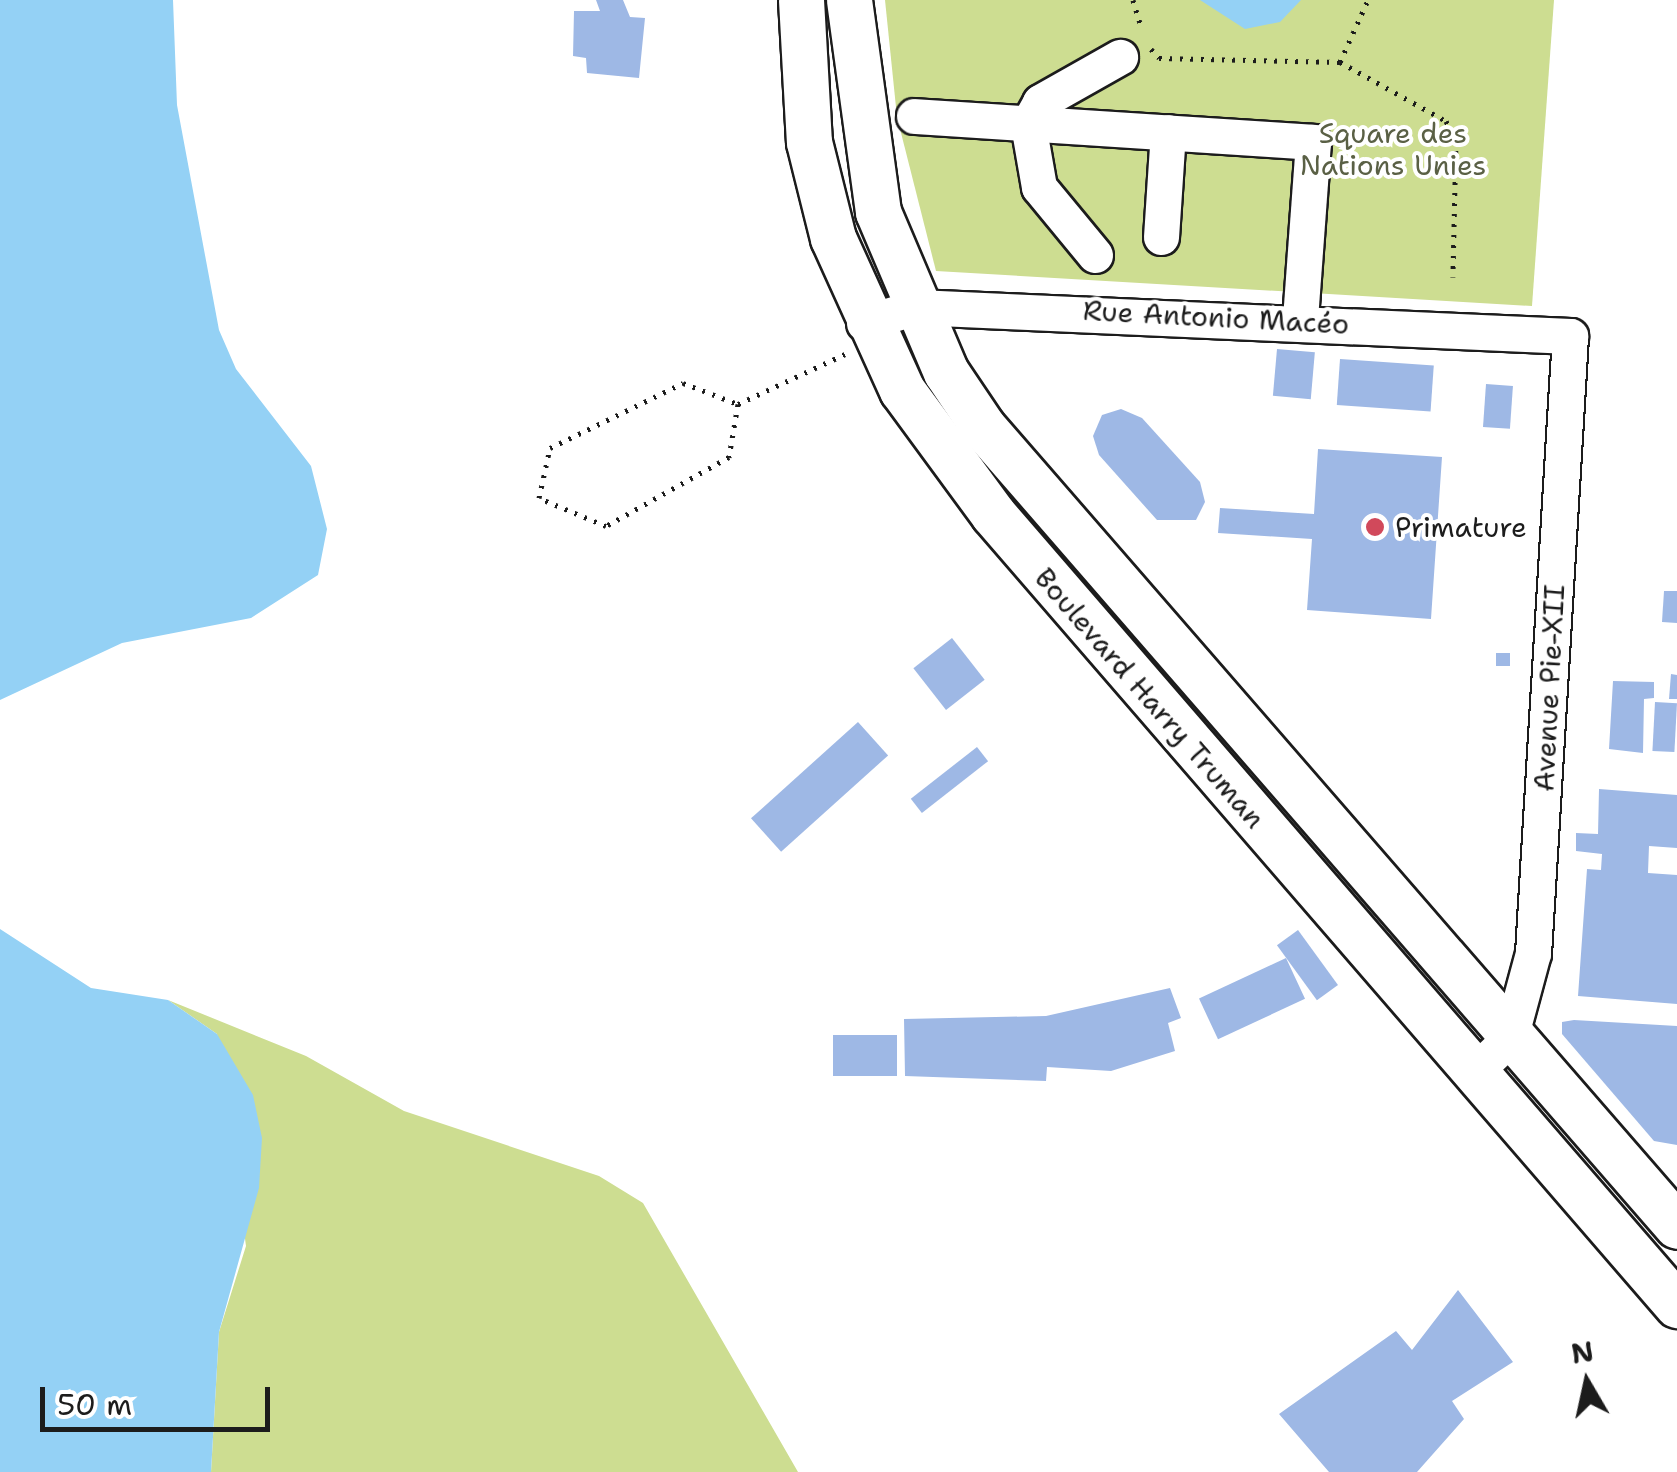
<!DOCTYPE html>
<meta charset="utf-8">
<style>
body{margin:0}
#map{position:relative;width:1677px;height:1472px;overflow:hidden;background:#fff;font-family:"Shantell Sans",sans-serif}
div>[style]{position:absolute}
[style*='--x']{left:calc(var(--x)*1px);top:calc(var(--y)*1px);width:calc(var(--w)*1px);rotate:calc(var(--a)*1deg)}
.green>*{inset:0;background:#cddd91}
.water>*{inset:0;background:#94d1f5}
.building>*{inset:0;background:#9eb8e5;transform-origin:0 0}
.path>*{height:5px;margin-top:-2.5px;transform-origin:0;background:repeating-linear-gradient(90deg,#1c1c1c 0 2.5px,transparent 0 10.5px)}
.roads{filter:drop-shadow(2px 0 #1c1c1c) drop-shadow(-2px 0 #1c1c1c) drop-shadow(0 2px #1c1c1c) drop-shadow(0 -2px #1c1c1c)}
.minor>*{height:35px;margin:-17.5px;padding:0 17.5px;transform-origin:17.5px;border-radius:17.5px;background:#fff}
.major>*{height:45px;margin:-22.5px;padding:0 22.5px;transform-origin:22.5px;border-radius:22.5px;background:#fff}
.dots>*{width:28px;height:28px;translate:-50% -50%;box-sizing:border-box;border:5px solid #fff;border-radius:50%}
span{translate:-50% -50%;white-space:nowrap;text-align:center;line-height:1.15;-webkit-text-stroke:8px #fff;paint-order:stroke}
.park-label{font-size:28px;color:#5a6045}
.street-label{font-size:28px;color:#1c1c1c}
.poi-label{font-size:28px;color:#1c1c1c}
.left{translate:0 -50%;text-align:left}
.north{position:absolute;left:1537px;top:1332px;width:100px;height:100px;-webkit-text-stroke:8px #fff;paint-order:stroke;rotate:351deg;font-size:28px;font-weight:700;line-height:40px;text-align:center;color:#1c1c1c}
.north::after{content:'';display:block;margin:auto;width:35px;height:45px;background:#1c1c1c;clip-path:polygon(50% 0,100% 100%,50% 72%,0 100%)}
.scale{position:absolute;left:40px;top:1387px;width:230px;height:45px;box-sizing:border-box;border:5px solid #1c1c1c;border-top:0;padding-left:12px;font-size:30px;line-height:35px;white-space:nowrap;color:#1c1c1c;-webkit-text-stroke:8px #fff;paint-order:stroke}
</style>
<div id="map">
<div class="green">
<div style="clip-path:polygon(885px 0,1554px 0,1532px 306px,936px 271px,897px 117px)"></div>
<div style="clip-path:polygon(168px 1000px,306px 1056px,404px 1111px,599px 1176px,643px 1203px,798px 1472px,211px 1472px,219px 1332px,246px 1246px,217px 1034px)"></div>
</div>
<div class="water">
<div style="clip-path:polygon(0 0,173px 0,177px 105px,219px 330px,236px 369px,311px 466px,327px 529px,318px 575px,251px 618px,122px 643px,0 700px)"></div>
<div style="clip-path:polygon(1200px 0,1301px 0,1280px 22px,1245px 29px)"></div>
<div style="clip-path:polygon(0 929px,91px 988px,168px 1000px,217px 1034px,253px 1095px,262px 1138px,259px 1188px,219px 1332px,211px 1472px,0 1472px)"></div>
</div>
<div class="building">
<div style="clip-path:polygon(596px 0,623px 0,630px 17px,645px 18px,639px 78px,587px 73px,586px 58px,573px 56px,574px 11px,600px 11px)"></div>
<div style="left:1277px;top:349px;width:38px;height:47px;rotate:5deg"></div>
<div style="left:1340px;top:359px;width:94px;height:46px;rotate:4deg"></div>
<div style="left:1486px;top:384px;width:27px;height:43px;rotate:4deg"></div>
<div style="clip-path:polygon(1121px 409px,1142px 418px,1200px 482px,1205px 502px,1196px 520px,1157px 520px,1099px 455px,1093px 436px,1102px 415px)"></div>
<div style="clip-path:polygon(1318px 449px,1442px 457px,1431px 619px,1307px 610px,1312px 539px,1218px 533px,1220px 508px,1314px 514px)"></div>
<div style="clip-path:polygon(1664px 591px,1677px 591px,1677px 623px,1662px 622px)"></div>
<div style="left:952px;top:638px;width:53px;height:49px;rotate:52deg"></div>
<div style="left:1496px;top:653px;width:14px;height:13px"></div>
<div style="clip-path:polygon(1671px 674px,1677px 675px,1677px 699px,1669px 699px)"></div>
<div style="clip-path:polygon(1613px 681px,1654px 682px,1654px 698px,1644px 699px,1643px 753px,1609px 749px)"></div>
<div style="left:1655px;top:702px;width:22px;height:49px;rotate:3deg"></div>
<div style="left:858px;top:722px;width:45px;height:144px;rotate:48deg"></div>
<div style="left:977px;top:747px;width:18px;height:84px;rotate:52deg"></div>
<div style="clip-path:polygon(1599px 789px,1677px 795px,1677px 848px,1649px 846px,1648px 873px,1677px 875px,1677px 1004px,1578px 996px,1587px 869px,1601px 870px,1602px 854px,1576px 851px,1576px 833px,1598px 834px)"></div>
<div style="left:1298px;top:930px;width:68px;height:26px;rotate:54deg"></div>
<div style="left:1286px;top:958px;width:45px;height:96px;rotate:65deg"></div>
<div style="clip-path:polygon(1170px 988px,1181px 1018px,1168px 1023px,1175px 1051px,1111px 1071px,1047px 1067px,1046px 1081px,905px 1076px,904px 1019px,1046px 1016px)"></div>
<div style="clip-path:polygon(1574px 1020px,1677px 1026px,1677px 1145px,1654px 1141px,1562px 1034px,1562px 1022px)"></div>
<div style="left:897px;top:1035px;width:41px;height:64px;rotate:90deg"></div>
<div style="clip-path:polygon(1458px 1290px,1513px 1362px,1452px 1401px,1464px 1419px,1417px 1472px,1329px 1472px,1279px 1414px,1396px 1331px,1412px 1350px)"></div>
</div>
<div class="path">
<div style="--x:1133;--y:0;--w:31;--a:73"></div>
<div style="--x:1151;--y:49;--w:12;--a:48"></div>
<div style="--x:1159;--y:58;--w:181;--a:1.3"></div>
<div style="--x:1340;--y:62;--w:68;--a:-65.7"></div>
<div style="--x:1340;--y:62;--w:121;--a:29.1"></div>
<div style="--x:1446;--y:121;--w:21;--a:62"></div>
<div style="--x:1456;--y:140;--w:137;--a:91.3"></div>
<div style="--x:738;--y:404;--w:54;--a:99.6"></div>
<div style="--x:729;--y:457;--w:141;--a:150.7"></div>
<div style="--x:606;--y:526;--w:73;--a:-157.3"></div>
<div style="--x:539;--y:498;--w:51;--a:-77.6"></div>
<div style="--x:550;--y:448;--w:148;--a:-26"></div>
<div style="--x:683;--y:383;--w:59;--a:20.9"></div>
<div style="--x:738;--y:404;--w:118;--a:-25"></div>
</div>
<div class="roads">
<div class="minor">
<div style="--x:914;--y:116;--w:400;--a:3.7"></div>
<div style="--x:1313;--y:142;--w:179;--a:94.2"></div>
<div style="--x:1161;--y:237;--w:105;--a:-86.2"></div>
<div style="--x:1095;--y:255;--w:88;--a:-129.5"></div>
<div style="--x:1039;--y:187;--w:64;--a:-99.9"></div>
<div style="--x:1028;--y:124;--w:25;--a:-61"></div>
<div style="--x:1040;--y:102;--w:92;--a:-29.4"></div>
<div style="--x:864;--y:323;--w:54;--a:-17.1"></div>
<div style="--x:916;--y:307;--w:655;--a:2.54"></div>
<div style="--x:1570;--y:336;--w:618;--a:93.43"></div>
<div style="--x:1533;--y:953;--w:88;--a:105.1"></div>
<div style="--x:1510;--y:1038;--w:52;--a:136.5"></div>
</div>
<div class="major">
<div style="--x:801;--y:0;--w:142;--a:86.8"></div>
<div style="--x:809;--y:142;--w:99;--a:76"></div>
<div style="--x:833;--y:238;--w:167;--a:65.6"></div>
<div style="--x:902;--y:390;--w:154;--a:53.7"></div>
<div style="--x:993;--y:514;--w:1046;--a:49.15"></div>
<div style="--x:849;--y:0;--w:214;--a:82.2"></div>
<div style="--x:878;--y:212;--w:174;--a:67"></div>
<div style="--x:946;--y:372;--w:66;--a:56.1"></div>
<div style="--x:983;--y:427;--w:1058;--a:49.02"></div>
</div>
</div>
<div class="dots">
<div style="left:1375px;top:527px;background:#d1495b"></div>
</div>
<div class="park-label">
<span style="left:1393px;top:149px">Square des<br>Nations Unies</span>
</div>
<div class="street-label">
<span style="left:1216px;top:317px;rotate:3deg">Rue Antonio Macéo</span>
<span style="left:1549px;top:688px;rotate:-87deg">Avenue Pie-XII</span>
<span style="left:1150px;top:698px;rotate:49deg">Boulevard Harry Truman</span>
</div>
<div class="poi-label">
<span class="left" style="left:1395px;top:527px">Primature</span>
</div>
<div class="north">N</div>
<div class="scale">50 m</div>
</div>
